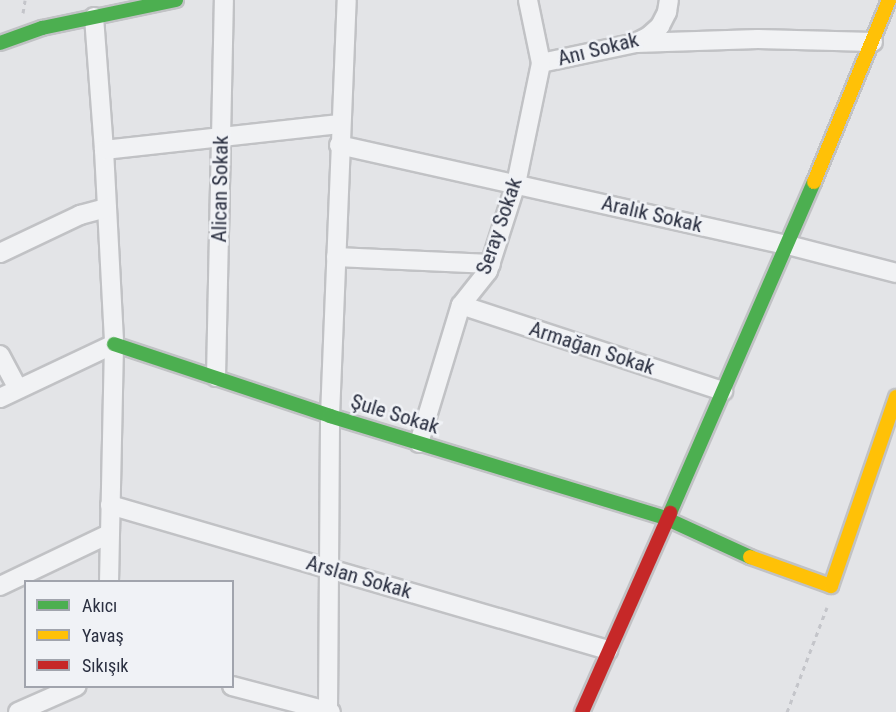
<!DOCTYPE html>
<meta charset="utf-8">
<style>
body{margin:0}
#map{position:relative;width:896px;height:712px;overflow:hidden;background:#e3e4e7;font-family:"Roboto Condensed",sans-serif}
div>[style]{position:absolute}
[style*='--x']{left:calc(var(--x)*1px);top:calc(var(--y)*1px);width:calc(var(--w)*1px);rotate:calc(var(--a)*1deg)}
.path>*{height:3px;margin-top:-1.5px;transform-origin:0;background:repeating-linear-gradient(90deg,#c4c5ca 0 4.5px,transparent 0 9px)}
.roads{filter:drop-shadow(2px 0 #c1c2c5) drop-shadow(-2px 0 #c1c2c5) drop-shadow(0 2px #c1c2c5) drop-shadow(0 -2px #c1c2c5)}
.street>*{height:18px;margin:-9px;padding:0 9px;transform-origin:9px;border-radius:9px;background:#f1f2f4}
.fast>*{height:14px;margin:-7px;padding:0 7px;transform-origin:7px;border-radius:7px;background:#4caf50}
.slow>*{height:14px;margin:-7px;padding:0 7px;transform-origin:7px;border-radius:7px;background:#ffc107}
.jam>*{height:14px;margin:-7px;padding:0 7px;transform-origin:7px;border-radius:7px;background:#c62828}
span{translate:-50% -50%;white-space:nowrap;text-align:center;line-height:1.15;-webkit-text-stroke:5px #f0f2f6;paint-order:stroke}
.street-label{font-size:21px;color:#2a2f40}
.legend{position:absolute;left:24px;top:580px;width:210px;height:108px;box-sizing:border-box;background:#f0f2f6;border:2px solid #a1a4ad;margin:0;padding:8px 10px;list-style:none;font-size:18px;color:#2a2f40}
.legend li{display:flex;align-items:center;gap:12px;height:30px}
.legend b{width:30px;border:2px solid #a1a4ad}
</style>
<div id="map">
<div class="path">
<div style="--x:23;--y:13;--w:13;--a:-81"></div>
<div style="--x:787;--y:712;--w:112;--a:-69.1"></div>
</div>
<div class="roads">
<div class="street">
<div style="--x:94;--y:17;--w:133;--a:85.7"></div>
<div style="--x:104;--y:150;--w:194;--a:87"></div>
<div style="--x:114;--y:344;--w:238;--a:91.2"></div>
<div style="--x:636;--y:43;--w:122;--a:-1.9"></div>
<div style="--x:758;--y:39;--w:115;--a:1.5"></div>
<div style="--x:541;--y:63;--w:97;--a:-11.9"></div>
<div style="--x:636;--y:43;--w:15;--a:-28"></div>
<div style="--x:649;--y:36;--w:15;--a:-42"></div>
<div style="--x:660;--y:26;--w:16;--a:-63"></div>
<div style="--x:667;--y:12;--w:12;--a:-81"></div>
<div style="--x:339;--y:145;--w:460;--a:12.6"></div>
<div style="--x:788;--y:245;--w:112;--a:14.5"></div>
<div style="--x:104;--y:150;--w:237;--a:-6.3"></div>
<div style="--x:0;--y:253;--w:89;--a:-25.4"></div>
<div style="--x:80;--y:215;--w:28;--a:-15"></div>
<div style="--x:336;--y:257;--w:155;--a:2.6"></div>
<div style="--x:461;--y:305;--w:276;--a:18.2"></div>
<div style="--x:0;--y:355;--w:38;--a:62"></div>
<div style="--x:216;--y:377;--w:377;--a:-88.8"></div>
<div style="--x:0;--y:398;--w:126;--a:-25.3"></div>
<div style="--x:419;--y:443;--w:144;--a:-73.1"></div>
<div style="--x:461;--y:305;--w:43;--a:-51.5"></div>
<div style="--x:488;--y:271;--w:91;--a:-72.2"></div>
<div style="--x:516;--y:184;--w:124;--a:-78.3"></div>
<div style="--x:541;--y:63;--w:64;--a:-101.7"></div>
<div style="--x:110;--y:505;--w:519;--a:16.23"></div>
<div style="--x:0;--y:586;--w:121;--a:-25.5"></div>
<div style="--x:232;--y:686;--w:102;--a:14.7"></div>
<div style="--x:328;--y:711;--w:295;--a:-89.6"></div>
<div style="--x:330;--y:416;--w:416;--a:-87.7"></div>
<div style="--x:18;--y:712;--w:64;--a:-23.8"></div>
</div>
<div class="fast">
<div style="--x:0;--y:43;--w:45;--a:-19.7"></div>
<div style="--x:42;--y:28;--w:137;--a:-11.8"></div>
<div style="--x:114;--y:344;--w:228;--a:18.4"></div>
<div style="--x:330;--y:416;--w:350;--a:16.9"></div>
<div style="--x:665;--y:518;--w:94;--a:24.6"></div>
<div style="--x:670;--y:513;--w:361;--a:-66.5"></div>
</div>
<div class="slow">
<div style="--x:814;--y:182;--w:197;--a:-67.6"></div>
<div style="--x:750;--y:557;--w:86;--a:19.7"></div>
<div style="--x:831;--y:586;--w:200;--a:-71"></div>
</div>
<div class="jam">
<div style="--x:582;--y:712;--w:218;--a:-66.1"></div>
</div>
</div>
<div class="street-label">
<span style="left:598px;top:49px;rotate:-14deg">Anı Sokak</span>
<span style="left:220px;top:189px;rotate:-89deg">Alican Sokak</span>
<span style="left:652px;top:214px;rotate:13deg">Aralık Sokak</span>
<span style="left:499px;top:226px;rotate:-71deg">Seray Sokak</span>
<span style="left:592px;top:348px;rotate:18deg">Armağan Sokak</span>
<span style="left:395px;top:414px;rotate:17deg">Şule Sokak</span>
<span style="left:359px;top:577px;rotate:16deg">Arslan Sokak</span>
</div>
<ul class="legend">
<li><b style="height:8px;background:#4caf50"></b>Akıcı</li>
<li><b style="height:8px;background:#ffc107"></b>Yavaş</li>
<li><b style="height:8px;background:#c62828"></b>Sıkışık</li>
</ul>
</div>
